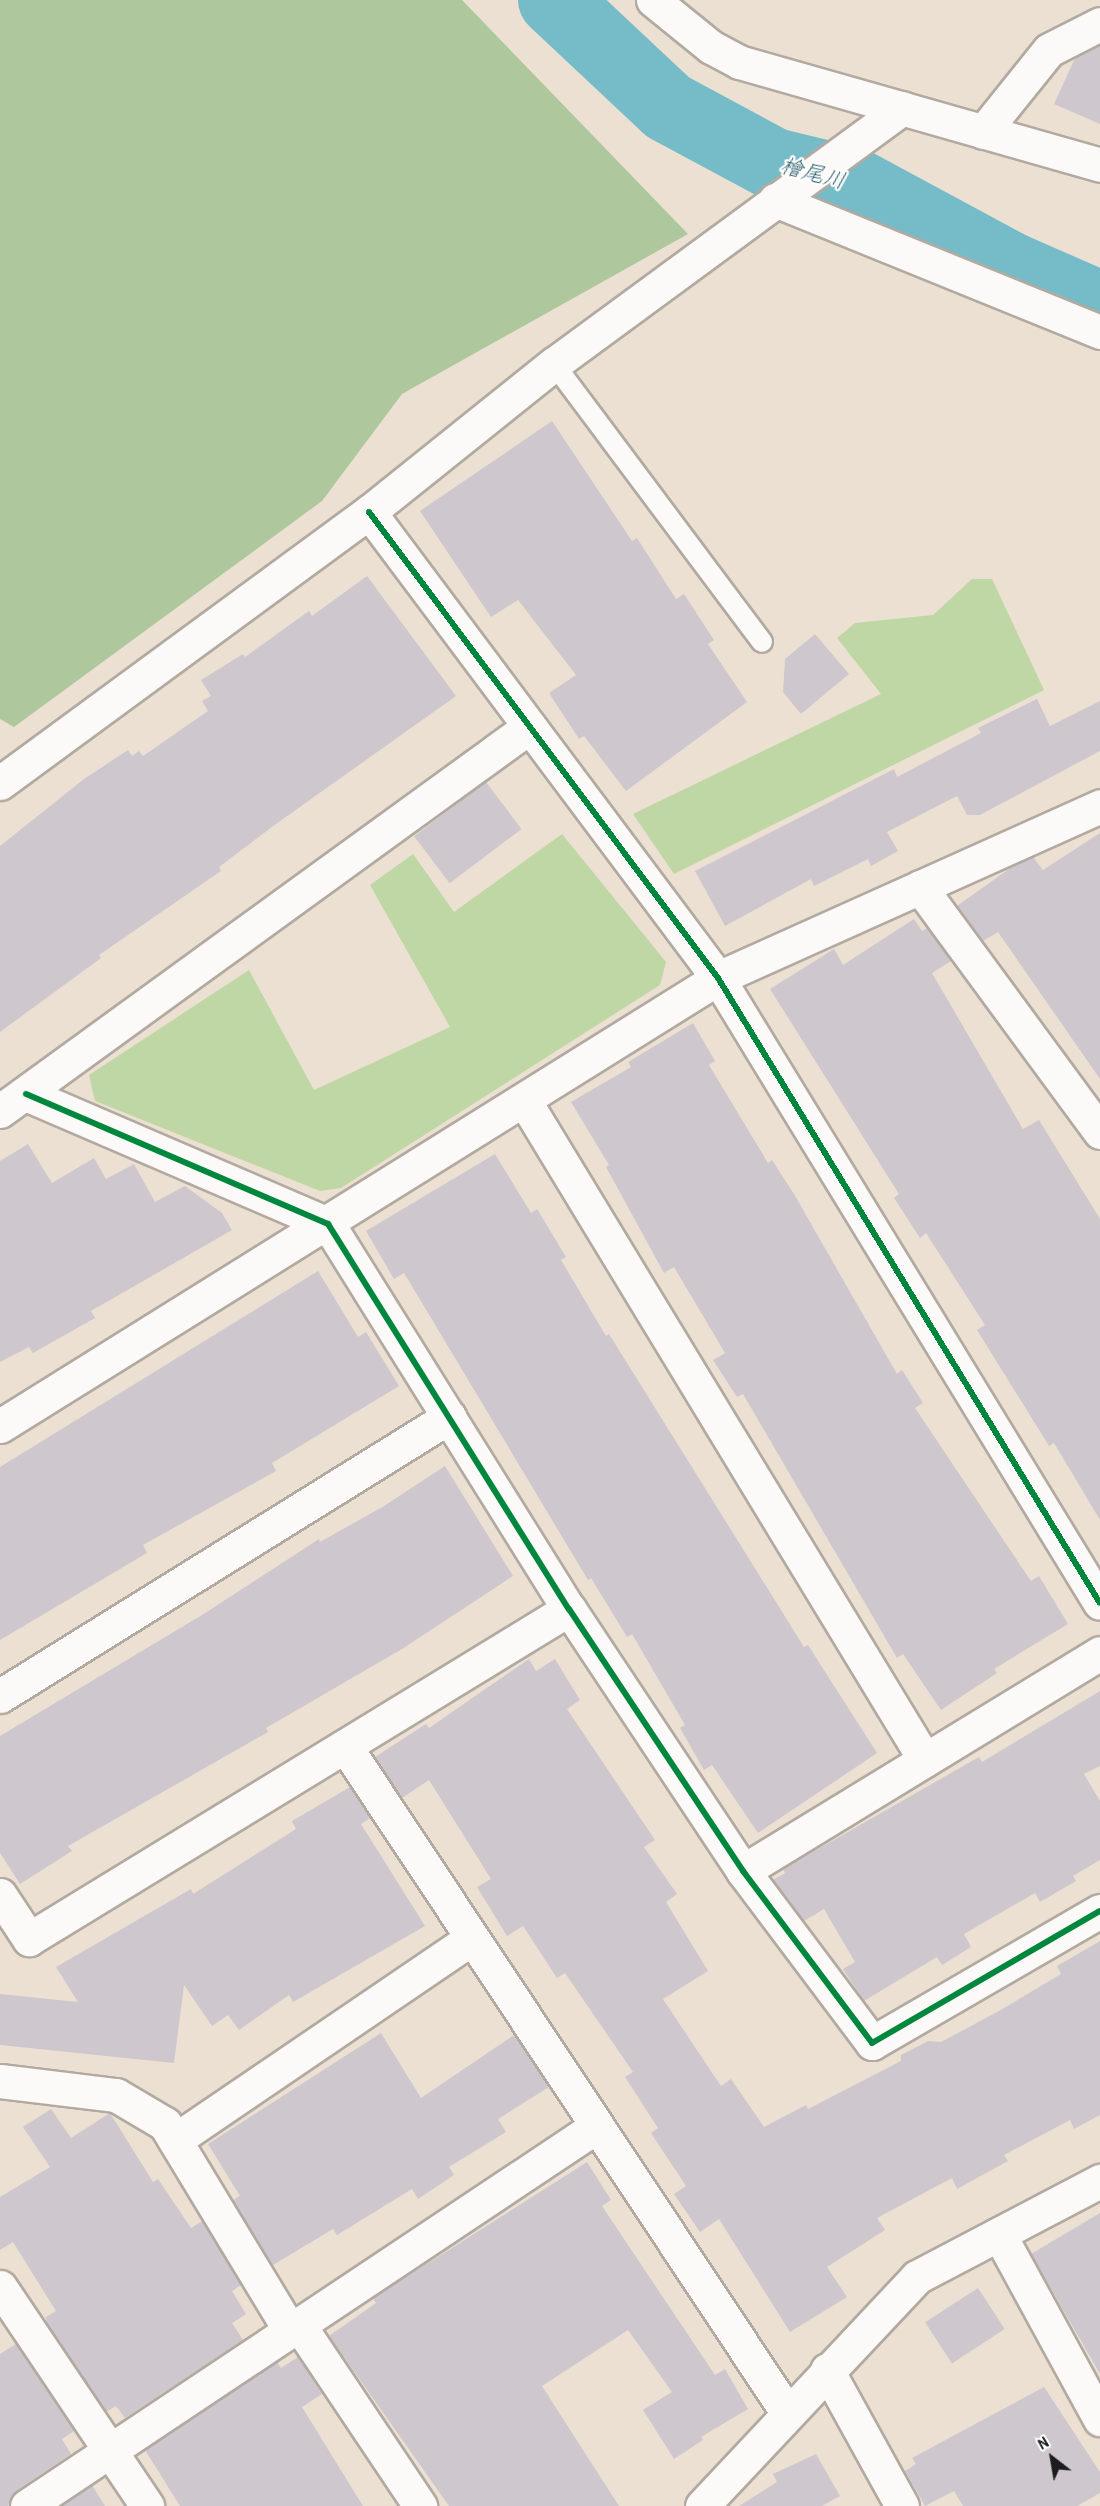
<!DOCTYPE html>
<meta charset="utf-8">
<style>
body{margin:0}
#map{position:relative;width:1100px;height:2506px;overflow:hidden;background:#ece0d2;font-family:"Patrick Hand","Klee One",sans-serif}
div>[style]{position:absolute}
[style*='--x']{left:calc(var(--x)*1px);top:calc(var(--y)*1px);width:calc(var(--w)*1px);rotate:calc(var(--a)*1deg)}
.green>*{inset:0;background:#bfd7a5}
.forest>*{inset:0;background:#aec79c}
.river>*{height:72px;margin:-36px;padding:0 36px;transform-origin:36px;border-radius:36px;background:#76bcc8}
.building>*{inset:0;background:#cfc7ce;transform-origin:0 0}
.roads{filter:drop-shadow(2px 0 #b2aaa1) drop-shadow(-2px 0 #b2aaa1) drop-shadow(0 2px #b2aaa1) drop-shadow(0 -2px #b2aaa1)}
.service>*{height:20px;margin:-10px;padding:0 10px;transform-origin:10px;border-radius:10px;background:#fcfaf8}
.minor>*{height:33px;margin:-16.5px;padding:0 16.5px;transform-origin:16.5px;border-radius:16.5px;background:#fcfaf8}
.cycleway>*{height:6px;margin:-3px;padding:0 3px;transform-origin:3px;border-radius:3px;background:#00873e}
span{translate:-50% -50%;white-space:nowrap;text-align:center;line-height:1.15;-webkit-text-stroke:4.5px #fff;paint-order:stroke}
.water-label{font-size:22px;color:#306470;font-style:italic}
.north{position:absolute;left:1022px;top:2428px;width:60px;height:60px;-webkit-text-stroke:4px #fff;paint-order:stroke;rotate:329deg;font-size:16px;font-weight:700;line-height:24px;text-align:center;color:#1c1c1c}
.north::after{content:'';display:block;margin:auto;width:21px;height:27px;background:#1c1c1c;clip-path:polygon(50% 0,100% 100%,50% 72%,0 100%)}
</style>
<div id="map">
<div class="green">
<div style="clip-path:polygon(972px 579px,992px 579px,1044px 690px,674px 874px,633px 814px,881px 694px,837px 638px,855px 623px,933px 615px)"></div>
<div style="clip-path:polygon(562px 834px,666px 962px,660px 985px,341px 1188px,320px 1191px,95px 1101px,89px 1075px,249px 970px,314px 1090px,450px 1027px,370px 885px,413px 854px,454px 912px)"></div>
</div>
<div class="forest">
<div style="clip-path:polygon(0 0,462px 0,688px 234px,402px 394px,322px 501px,14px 727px,0 719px)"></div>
</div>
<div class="river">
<div style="--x:554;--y:0;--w:156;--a:43.2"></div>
<div style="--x:668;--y:107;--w:120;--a:28.3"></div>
<div style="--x:774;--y:164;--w:81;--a:13.5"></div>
<div style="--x:853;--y:183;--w:182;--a:28.3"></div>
<div style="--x:1013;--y:269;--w:95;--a:23.6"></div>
</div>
<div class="building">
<div style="clip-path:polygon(1100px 45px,1100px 124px,1054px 104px,1075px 58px)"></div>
<div style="clip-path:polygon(552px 421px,632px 541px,637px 538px,676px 599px,684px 594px,714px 640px,708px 644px,747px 702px,626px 791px,584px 736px,579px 739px,549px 693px,576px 675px,518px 600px,491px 617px,420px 511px)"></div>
<div style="clip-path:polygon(367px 576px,456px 696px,276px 824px,219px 867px,221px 871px,99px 955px,101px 958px,0 1032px,0 846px,84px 779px,128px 750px,132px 756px,139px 751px,143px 756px,208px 711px,202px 701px,211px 696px,201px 680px,243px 654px,245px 657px,309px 611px,312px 616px)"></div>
<div style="clip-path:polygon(815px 634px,849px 674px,801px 714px,783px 692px,785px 659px)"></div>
<div style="clip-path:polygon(1037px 699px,1050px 726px,1100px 701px,1100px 751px,980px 815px,967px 815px,957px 796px,887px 832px,898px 851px,871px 866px,868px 859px,814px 886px,811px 879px,725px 926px,695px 871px,894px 769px,897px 777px,981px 733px,978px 728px)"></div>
<div style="left:486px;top:782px;width:59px;height:90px;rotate:53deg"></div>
<div style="clip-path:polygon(1100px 833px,1100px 1079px,998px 932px,983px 941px,957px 906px,1016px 864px,1033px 857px,1043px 870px)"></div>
<div style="clip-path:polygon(914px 919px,922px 931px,927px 928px,951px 961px,932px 973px,1023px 1129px,1039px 1120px,1100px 1219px,1100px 1520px,1054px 1443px,1049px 1446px,977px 1330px,985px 1325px,926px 1233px,920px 1238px,894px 1198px,899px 1194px,770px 989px,834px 949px,843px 965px)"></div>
<div style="clip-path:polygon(693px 1023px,715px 1061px,709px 1065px,768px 1163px,772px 1160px,794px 1194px,897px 1374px,902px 1370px,923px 1403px,915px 1408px,1031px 1581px,1039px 1576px,1068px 1624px,994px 1669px,997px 1673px,941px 1710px,903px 1654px,897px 1658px,743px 1394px,737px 1397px,713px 1360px,725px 1353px,674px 1267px,664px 1273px,606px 1167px,609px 1165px,571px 1102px,631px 1067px,628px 1062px)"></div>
<div style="clip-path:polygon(28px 1144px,52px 1183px,94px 1158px,106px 1179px,134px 1164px,155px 1202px,185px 1186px,222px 1213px,232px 1230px,91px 1311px,95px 1318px,33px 1353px,29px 1347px,0 1362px,0 1161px)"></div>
<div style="clip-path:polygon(495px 1154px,531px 1213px,537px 1209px,566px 1257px,561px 1260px,606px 1336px,609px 1334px,804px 1647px,808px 1645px,877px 1753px,758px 1833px,712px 1765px,704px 1770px,680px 1728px,685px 1725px,632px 1634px,627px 1637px,591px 1578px,588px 1580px,404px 1273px,394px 1279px,366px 1231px)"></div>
<div style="clip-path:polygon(318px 1271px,358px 1337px,366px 1332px,399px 1386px,272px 1463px,276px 1471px,143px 1545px,147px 1553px,0 1640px,0 1467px)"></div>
<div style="clip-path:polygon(445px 1466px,513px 1576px,402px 1649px,266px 1728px,268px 1732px,68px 1846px,72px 1851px,20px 1884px,0 1853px,0 1736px,202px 1615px,319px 1539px,320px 1542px,384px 1506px)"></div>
<div style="clip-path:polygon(529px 1659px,536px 1671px,555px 1659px,580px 1700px,567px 1709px,655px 1840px,644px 1847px,677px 1894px,666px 1902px,708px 1971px,663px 1999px,721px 2086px,731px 2079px,764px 2127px,806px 2105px,808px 2109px,901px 2061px,901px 2055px,928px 2041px,941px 2042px,999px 2011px,1061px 1974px,1057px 1966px,1100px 1941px,1100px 2115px,1074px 2129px,1070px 2120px,1004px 2155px,1008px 2161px,957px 2189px,952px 2178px,877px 2218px,885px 2230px,827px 2267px,847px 2297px,790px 2332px,719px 2219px,700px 2232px,674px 2194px,686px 2186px,651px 2133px,658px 2128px,625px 2077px,633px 2072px,565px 1973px,557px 1978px,523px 1926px,507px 1936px,477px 1887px,491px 1879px,429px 1780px,402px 1798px,375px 1757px,426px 1724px,429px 1728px)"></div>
<div style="clip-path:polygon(1100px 1691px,1100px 1766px,1084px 1774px,1100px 1801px,1100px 1860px,1073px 1876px,1076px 1881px,1040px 1902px,1035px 1893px,964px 1934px,971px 1947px,942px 1965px,937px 1957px,864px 2001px,843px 1969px,855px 1962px,824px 1909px,804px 1921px,773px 1880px,785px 1873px,783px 1869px,979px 1757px,982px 1762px)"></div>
<div style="clip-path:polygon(350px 1787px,370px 1818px,361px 1824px,425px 1926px,293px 2002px,289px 1995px,239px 2030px,228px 2015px,212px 2026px,184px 1985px,174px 2063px,0 2045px,0 1994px,78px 2002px,56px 1967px,191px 1889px,193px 1894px,296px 1829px,292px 1821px)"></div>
<div style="clip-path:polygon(381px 2033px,421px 2098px,514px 2035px,549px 2087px,498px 2119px,506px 2132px,449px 2167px,454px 2175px,418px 2199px,412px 2189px,337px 2235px,333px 2229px,273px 2265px,233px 2200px,240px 2196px,208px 2144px)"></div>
<div style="clip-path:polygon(51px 2109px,71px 2138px,110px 2113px,153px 2182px,158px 2179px,191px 2228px,202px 2221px,241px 2285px,232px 2291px,246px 2314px,232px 2323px,243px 2340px,125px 2418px,116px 2406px,106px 2412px,47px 2324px,46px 2317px,56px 2311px,13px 2242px,0 2250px,0 2197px,50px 2167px,23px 2127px)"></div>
<div style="clip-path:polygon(587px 2162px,611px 2200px,602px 2206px,715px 2375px,725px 2369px,748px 2409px,701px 2437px,703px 2440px,674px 2459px,643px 2410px,672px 2392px,628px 2330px,542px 2386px,619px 2506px,449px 2506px,329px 2336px,376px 2303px,373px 2298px)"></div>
<div style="clip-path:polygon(1100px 2213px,1100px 2374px,1031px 2254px)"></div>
<div style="left:978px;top:2288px;width:49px;height:63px;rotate:57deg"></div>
<div style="clip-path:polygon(16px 2344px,74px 2431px,62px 2439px,71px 2454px,17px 2490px,8px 2506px,0 2506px,0 2354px)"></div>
<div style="clip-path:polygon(298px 2357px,322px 2394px,302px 2407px,363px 2506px,180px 2506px,145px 2450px,277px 2362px,281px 2368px)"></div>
<div style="clip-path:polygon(1044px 2387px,1100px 2472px,1100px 2493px,1077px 2506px,963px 2506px,954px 2491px,925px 2506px,905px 2471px,916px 2464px,912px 2458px)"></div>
<div style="clip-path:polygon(816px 2454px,840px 2496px,822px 2506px,739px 2506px,777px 2482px,773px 2474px)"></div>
<div style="clip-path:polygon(92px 2485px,105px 2506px,61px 2506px)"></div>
</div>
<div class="roads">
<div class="service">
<div style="--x:554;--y:364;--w:347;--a:53.2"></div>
</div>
<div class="minor">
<div style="--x:653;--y:0;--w:75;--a:39"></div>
<div style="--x:711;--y:47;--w:32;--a:28"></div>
<div style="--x:739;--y:62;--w:375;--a:15.9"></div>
<div style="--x:983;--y:132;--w:105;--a:-51.2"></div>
<div style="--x:1049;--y:50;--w:57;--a:-27"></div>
<div style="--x:775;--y:200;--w:351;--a:22.1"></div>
<div style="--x:369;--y:512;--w:582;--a:53.17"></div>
<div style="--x:718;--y:978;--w:732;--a:58.57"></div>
<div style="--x:0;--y:783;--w:458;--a:-36.3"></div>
<div style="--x:369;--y:512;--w:237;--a:-38.7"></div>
<div style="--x:554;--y:364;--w:432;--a:-36.3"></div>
<div style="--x:920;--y:887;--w:304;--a:53.7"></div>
<div style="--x:26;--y:1094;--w:329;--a:23.3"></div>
<div style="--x:328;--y:1224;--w:454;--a:58"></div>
<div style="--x:569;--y:1609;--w:315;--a:56.4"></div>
<div style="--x:743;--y:1871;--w:215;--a:53.1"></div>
<div style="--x:872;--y:2043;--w:263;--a:-30.1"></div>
<div style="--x:524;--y:1100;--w:772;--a:58.72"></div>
<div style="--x:0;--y:1111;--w:654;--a:-35.98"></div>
<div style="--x:0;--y:1426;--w:846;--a:-31.96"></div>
<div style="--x:718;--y:978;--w:419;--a:-24.2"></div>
<div style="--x:0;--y:1696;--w:529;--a:-31.86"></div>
<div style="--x:345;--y:1746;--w:799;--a:56.43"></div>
<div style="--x:743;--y:1871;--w:418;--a:-31.4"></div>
<div style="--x:0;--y:1895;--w:53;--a:56.6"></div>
<div style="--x:29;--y:1939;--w:633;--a:-31.43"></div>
<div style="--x:0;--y:2081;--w:117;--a:6.9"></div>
<div style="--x:116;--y:2095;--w:57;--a:30.6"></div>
<div style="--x:165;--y:2124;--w:241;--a:58.8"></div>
<div style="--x:175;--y:2140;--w:359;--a:-34.2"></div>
<div style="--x:999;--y:2234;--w:211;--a:61.4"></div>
<div style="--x:0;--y:2287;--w:264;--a:56.1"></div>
<div style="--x:299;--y:2325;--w:218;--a:56.2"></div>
<div style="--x:827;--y:2370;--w:155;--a:61.1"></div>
<div style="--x:27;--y:2506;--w:685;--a:-33.69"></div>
<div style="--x:702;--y:2506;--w:314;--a:-46.8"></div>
<div style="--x:917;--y:2277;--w:207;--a:-27.7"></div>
</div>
</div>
<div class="cycleway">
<div style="--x:369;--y:512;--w:582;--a:53.17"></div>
<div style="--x:718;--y:978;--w:732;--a:58.57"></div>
<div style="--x:26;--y:1094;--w:329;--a:23.3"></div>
<div style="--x:328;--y:1224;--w:454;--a:58"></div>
<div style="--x:569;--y:1609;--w:315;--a:56.4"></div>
<div style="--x:743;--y:1871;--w:215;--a:53.1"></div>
<div style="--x:872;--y:2043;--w:263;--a:-30.1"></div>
</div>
<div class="water-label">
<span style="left:813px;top:173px;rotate:15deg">檜尾川</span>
</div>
<div class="north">N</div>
</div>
